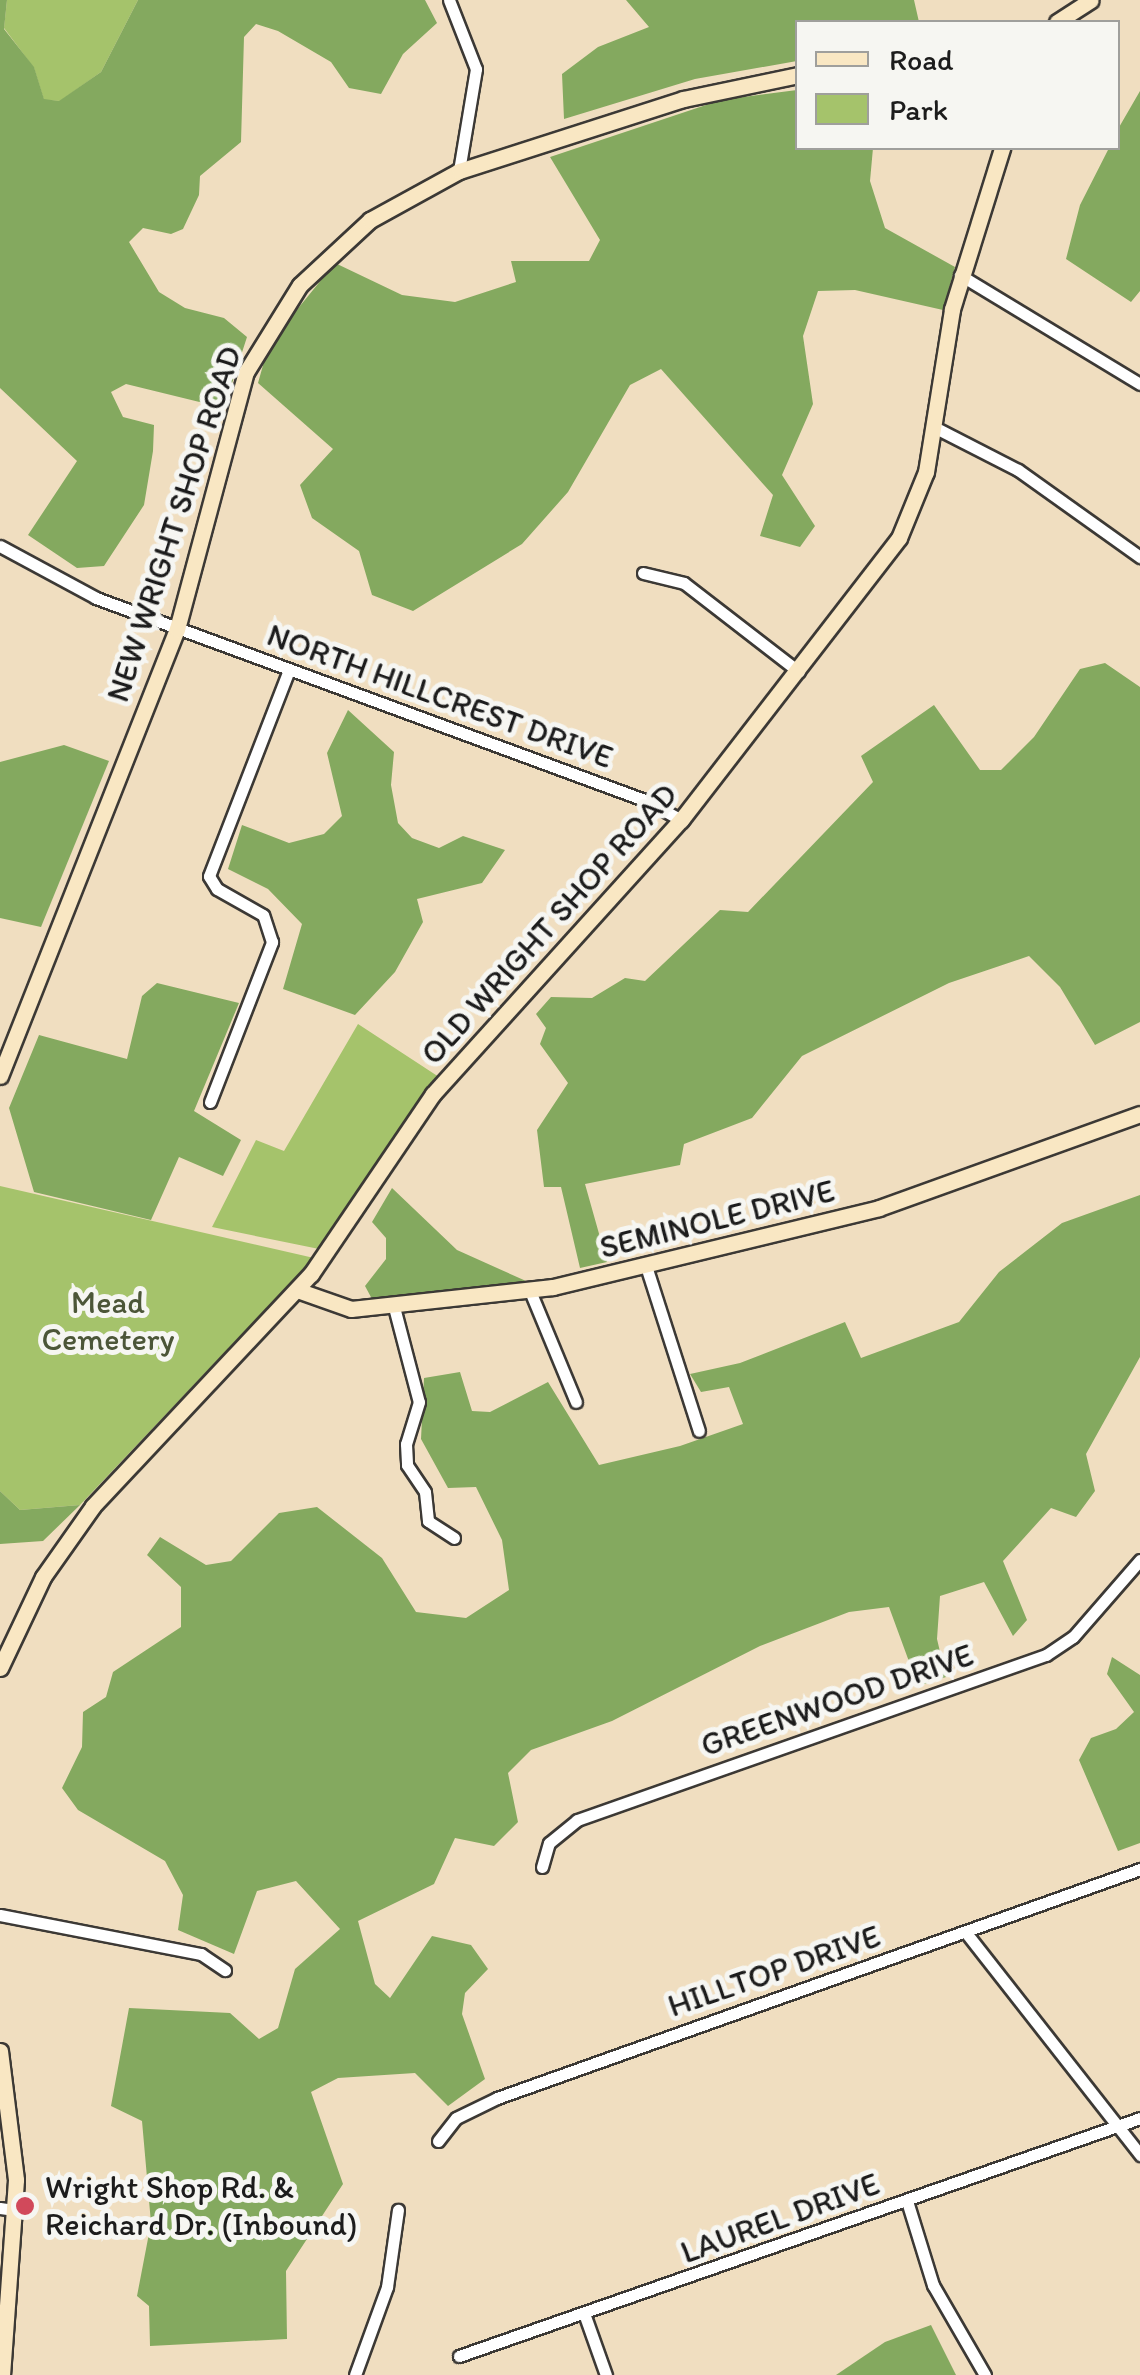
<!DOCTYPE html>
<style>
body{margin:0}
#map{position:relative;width:1140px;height:2375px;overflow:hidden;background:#f0dec0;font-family:Itim,sans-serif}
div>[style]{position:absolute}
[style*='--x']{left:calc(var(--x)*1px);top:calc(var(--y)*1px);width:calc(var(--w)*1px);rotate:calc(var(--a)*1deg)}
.green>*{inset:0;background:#a5c36b}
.forest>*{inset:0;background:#84a95f}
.roads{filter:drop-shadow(2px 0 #3c3935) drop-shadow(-2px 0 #3c3935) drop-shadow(0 2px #3c3935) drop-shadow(0 -2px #3c3935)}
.street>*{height:11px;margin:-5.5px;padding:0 5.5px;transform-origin:5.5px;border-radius:5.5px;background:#fff}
.secondary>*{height:15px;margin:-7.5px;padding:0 7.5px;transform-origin:7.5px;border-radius:7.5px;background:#f9e7c3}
.dots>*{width:28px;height:28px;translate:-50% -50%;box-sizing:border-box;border:5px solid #f6f6f2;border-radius:50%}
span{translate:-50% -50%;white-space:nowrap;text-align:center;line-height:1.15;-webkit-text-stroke:10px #f6f6f2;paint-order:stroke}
.street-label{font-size:32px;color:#1c1c1c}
.park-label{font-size:32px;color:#4c5638}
.poi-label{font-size:32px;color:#1c1c1c}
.left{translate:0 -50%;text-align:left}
.legend{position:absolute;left:795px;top:20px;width:325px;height:130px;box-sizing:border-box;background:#f6f6f2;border:2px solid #9f9f9c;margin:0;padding:12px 18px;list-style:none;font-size:30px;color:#1c1c1c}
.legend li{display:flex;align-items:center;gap:20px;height:50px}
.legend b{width:50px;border:2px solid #9f9f9c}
</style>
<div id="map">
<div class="green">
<div style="clip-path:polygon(7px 0,138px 0,101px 72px,60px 101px,44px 100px,34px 68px,4px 28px)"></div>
<div style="clip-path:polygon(358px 1024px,439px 1077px,324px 1250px,212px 1227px,256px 1140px,284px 1151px)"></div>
<div style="clip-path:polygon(0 1186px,314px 1258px,80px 1505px,20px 1510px,0 1491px)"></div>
</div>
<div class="forest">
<div style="clip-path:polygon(0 0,7px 0,4px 29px,34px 67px,44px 99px,59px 101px,101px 72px,138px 0,425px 0,437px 23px,403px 54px,381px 94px,349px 88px,331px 62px,278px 31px,256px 24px,244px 37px,241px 142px,200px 176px,199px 195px,183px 229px,171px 234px,143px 228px,129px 242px,159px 292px,185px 308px,224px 318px,247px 337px,224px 408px,126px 384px,111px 392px,123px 417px,154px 425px,153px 451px,144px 505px,104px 566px,77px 568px,28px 535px,77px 461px,0 388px)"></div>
<div style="clip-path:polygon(626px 0,914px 0,919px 22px,798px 22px,797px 61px,695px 79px,564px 119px,562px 74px,598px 47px,649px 27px)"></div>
<div style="clip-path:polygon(797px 90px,798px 148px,873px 148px,870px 181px,885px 228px,955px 267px,943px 310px,855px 290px,818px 291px,803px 336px,813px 404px,782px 475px,815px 526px,800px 547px,760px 536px,773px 495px,661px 369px,630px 385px,568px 492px,522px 544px,413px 611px,372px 595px,359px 551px,312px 518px,300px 485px,333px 449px,258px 383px,269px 344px,335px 263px,402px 295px,455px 302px,516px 282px,511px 261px,589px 261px,600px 240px,550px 157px,721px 100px)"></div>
<div style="clip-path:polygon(1140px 91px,1140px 291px,1131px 302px,1066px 259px,1080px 205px,1109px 148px,1118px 148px,1118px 129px)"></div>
<div style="clip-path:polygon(1105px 663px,1140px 687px,1140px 1022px,1095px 1045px,1060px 987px,1029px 956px,949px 983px,802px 1056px,752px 1118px,684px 1144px,680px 1165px,585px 1184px,607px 1262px,580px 1268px,561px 1187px,544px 1187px,537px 1130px,568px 1083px,540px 1044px,546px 1028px,536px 1014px,551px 997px,592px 998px,625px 978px,645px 981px,720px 910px,748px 912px,873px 782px,861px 756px,934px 705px,980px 770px,1001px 770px,1034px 737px,1080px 669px)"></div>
<div style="clip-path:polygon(348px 710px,394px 752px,391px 785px,398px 823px,412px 838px,439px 848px,463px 836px,505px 850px,482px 883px,417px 899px,423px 922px,395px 972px,355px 1015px,283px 989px,302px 924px,268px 889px,228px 869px,242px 825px,289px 843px,324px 834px,342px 816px,327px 753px)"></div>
<div style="clip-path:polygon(64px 745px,109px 761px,41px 927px,0 918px,0 762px)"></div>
<div style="clip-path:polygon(157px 983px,239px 1003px,194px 1111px,241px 1140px,223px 1176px,179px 1157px,151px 1220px,34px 1192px,9px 1108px,39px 1035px,127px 1059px,142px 996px)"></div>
<div style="clip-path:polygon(392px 1188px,457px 1250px,526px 1281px,372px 1299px,365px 1286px,386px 1259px,386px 1238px,372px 1222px)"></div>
<div style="clip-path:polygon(1140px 1195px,1140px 1357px,1086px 1454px,1095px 1491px,1076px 1517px,1051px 1508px,1003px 1561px,1027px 1620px,1013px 1636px,984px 1582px,940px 1596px,937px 1639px,946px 1677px,918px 1686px,889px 1607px,849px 1612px,760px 1646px,612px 1721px,531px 1750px,508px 1773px,518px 1822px,494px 1846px,455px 1838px,434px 1884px,358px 1921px,375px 1984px,390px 1998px,432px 1936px,471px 1945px,488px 1969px,465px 1993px,462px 2014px,485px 2079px,448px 2106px,415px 2073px,338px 2078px,311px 2092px,343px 2184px,286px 2271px,287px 2339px,150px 2346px,149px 2306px,137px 2296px,151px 2223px,142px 2121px,111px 2106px,129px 2008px,230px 2013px,259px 2039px,278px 2028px,295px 1969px,340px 1929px,296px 1881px,257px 1891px,234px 1954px,178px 1930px,183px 1895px,165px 1861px,78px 1810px,62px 1788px,82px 1747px,83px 1712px,106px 1697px,113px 1672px,181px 1627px,181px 1587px,147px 1555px,160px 1537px,206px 1565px,231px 1561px,279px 1513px,317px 1507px,382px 1558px,416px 1612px,466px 1618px,509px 1590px,502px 1540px,476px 1487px,448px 1488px,421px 1439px,424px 1378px,460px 1372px,472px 1411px,490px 1412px,548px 1382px,599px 1465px,680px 1446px,743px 1424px,729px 1387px,701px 1392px,690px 1374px,740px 1363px,845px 1322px,861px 1358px,959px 1322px,999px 1272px,1062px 1223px)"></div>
<div style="clip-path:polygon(0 1491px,20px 1510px,80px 1505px,43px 1541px,0 1544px)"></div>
<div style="clip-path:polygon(1112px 1657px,1140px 1675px,1140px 1843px,1118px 1851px,1079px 1760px,1091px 1738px,1116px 1729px,1134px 1712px,1107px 1674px)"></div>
<div style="clip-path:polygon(931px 2325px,956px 2375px,836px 2375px,885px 2342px)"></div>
</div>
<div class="roads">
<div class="street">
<div style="--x:449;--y:0;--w:74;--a:68.6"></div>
<div style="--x:476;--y:69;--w:103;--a:99.5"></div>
<div style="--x:960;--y:275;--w:210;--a:31.2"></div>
<div style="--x:934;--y:427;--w:94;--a:27.1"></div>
<div style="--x:1018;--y:470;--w:150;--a:35.5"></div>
<div style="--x:0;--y:546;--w:109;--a:28.4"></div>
<div style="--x:96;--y:598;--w:587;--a:20.22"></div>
<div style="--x:647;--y:801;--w:39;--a:29"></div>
<div style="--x:643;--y:573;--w:42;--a:13.7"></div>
<div style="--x:684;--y:583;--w:145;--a:37.7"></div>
<div style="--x:210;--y:1102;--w:172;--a:-68.8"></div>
<div style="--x:272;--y:942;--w:28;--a:-108"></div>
<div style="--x:263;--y:915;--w:53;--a:-150.5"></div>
<div style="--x:217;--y:889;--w:15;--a:-122"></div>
<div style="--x:209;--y:876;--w:221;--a:-68.8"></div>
<div style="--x:646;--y:1266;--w:173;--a:72.2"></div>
<div style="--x:530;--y:1291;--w:120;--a:67.5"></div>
<div style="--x:394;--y:1307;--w:98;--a:75.3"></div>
<div style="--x:419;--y:1402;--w:44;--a:107.2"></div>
<div style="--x:406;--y:1444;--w:21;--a:87"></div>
<div style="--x:407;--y:1465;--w:32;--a:56"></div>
<div style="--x:425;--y:1492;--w:29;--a:84"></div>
<div style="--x:428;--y:1521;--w:31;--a:33"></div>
<div style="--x:542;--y:1867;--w:25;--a:-74"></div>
<div style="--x:549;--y:1843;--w:36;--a:-39"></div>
<div style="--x:577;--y:1820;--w:497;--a:-19.4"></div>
<div style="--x:1046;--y:1655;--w:32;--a:-34"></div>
<div style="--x:1073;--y:1637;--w:102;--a:-49"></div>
<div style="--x:0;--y:1915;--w:205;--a:11"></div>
<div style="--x:201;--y:1954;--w:29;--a:34"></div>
<div style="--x:967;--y:1934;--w:281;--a:51.9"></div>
<div style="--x:438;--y:2141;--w:29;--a:-52"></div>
<div style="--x:456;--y:2118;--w:46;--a:-26"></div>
<div style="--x:497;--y:2098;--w:683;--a:-19.6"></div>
<div style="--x:907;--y:2201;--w:88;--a:72.8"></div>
<div style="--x:933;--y:2285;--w:104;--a:60"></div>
<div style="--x:0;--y:2208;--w:15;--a:8"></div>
<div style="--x:585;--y:2316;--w:63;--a:70.4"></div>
<div style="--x:459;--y:2356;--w:721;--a:-19.26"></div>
<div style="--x:355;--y:2375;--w:94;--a:-70"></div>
<div style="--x:387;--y:2287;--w:78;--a:-81.9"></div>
</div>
<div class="secondary">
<div style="--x:1057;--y:22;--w:40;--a:-32.9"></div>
<div style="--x:0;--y:1076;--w:481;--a:-68.4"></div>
<div style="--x:177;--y:629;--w:266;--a:-75"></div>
<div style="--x:246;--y:372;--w:102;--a:-58.2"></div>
<div style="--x:300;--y:285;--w:96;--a:-42.9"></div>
<div style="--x:370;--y:220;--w:102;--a:-28.8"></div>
<div style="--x:459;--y:171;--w:235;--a:-17.8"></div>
<div style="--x:683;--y:99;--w:117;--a:-11.8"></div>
<div style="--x:297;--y:1290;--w:57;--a:19.4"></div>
<div style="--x:351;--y:1309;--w:203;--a:-6.2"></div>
<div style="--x:553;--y:1287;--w:335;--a:-13.6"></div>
<div style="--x:879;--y:1208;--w:277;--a:-19.8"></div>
<div style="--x:0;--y:1668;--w:101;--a:-64.7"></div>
<div style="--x:43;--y:1577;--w:87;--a:-54.8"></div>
<div style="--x:93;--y:1506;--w:318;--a:-46.8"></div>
<div style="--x:311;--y:1274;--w:217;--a:-55.9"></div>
<div style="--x:433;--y:1094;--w:370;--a:-47.9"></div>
<div style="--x:681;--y:820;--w:356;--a:-52.3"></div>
<div style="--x:899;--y:538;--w:71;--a:-67.8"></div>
<div style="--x:926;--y:472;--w:165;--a:-80.9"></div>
<div style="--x:952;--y:309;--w:169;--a:-72.7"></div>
<div style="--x:0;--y:2051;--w:130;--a:82.9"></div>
<div style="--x:16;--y:2180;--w:196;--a:94.1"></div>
</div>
</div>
<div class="dots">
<div style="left:25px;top:2206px;background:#d1495b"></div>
</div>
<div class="street-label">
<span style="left:174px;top:524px;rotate:-72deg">NEW WRIGHT SHOP ROAD</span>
<span style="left:440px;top:696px;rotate:20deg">NORTH HILLCREST DRIVE</span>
<span style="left:549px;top:924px;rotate:-48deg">OLD WRIGHT SHOP ROAD</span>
<span style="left:717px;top:1219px;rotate:-14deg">SEMINOLE DRIVE</span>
<span style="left:837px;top:1700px;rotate:-19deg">GREENWOOD DRIVE</span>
<span style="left:774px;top:1971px;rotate:-19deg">HILLTOP DRIVE</span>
<span style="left:780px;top:2218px;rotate:-20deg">LAUREL DRIVE</span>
</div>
<div class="park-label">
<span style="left:108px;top:1321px">Mead<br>Cemetery</span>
</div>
<div class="poi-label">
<span class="left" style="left:45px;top:2206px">Wright Shop Rd. &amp;<br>Reichard Dr. (Inbound)</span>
</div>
<ul class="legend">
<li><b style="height:12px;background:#f9e7c3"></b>Road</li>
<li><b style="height:28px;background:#a5c36b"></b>Park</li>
</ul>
</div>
